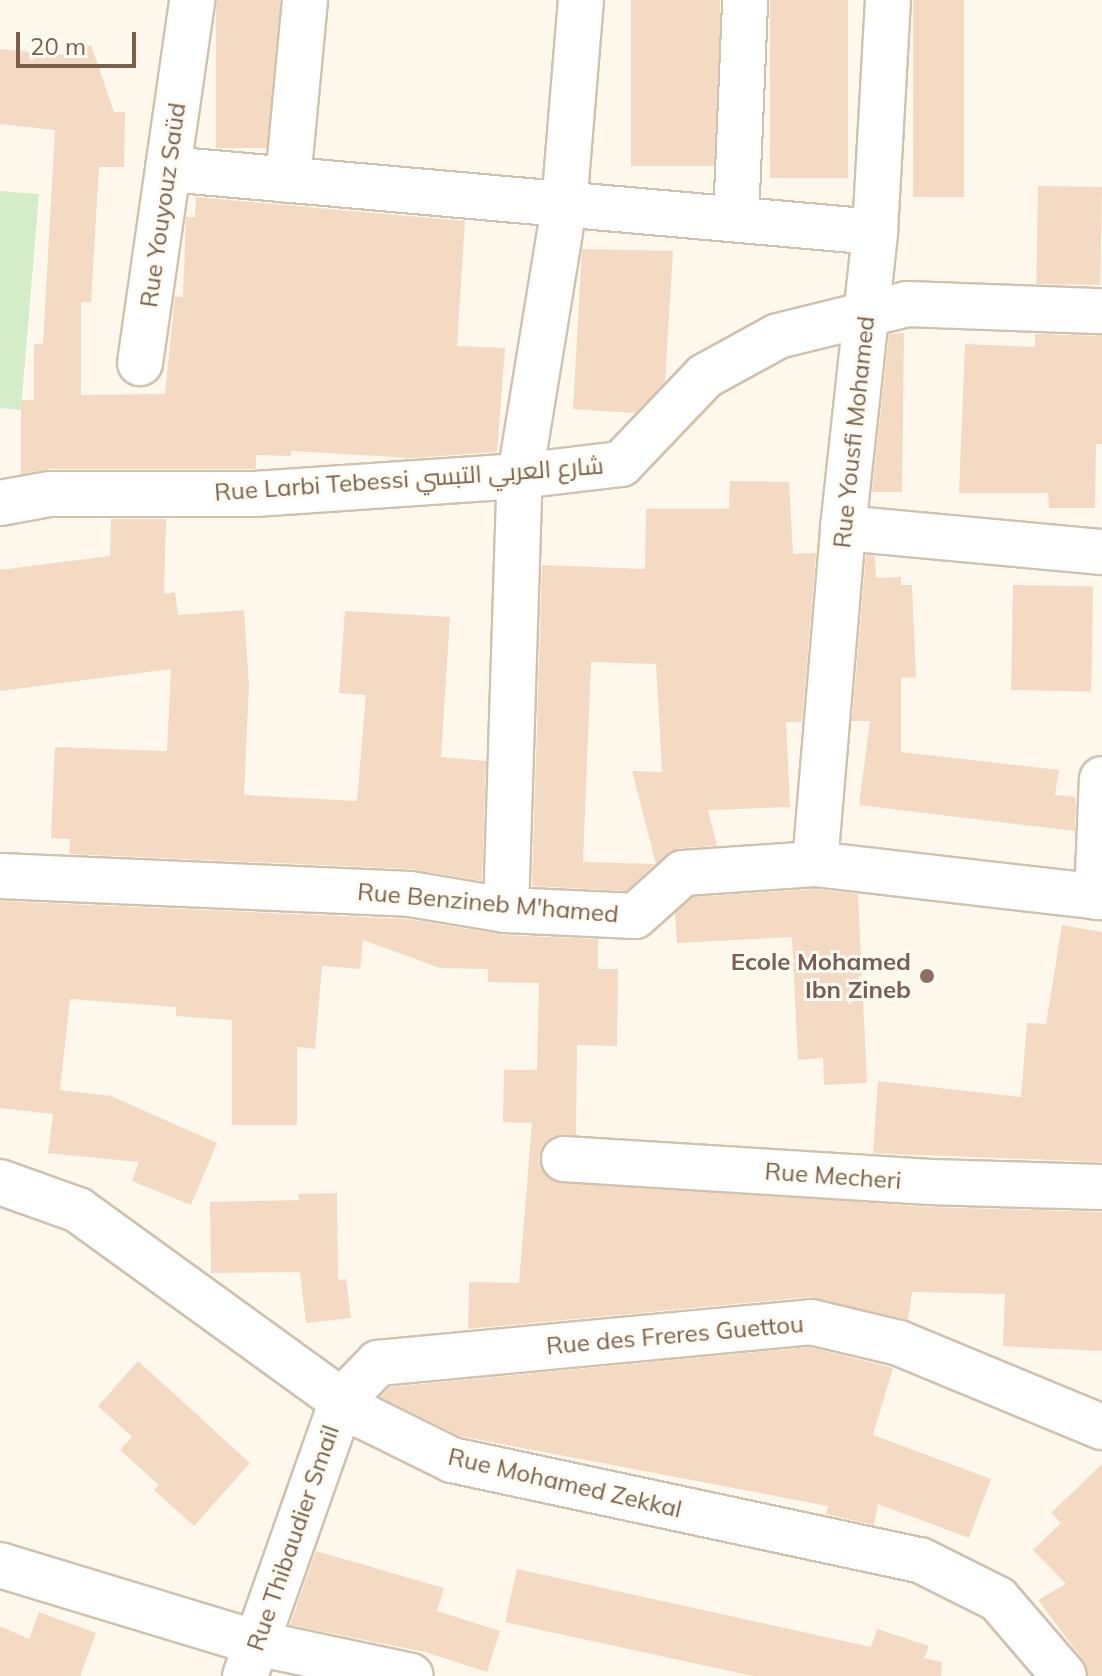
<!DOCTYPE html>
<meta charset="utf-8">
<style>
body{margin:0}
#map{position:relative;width:1102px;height:1676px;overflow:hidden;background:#fdf8eb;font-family:Mulish,Cairo,sans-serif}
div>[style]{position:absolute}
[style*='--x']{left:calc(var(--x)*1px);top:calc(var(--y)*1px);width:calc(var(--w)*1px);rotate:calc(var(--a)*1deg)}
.green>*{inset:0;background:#d4ecc8}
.building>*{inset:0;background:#f4dac2;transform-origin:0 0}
.roads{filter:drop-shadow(2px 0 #d1c1af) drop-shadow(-2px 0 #d1c1af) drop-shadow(0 2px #d1c1af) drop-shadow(0 -2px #d1c1af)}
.street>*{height:44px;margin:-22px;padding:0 22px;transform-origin:22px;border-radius:22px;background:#fff}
.secondary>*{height:44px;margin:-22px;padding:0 22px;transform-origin:22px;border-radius:22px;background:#fff}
.dots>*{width:22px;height:22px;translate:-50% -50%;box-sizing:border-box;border:4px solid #fffbf2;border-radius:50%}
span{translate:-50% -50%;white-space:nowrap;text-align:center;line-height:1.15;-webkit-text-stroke:6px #fffbf2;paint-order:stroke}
.street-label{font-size:24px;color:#7a614c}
.education-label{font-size:24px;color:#785e54;font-weight:700}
.right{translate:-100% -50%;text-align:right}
.scale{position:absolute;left:16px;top:32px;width:120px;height:36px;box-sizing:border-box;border:4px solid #7a614c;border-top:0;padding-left:10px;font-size:24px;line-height:28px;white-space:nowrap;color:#7a614c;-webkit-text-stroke:6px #fffbf2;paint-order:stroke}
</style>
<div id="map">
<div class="green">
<div style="clip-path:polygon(0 191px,39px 194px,21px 410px,0 408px)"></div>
</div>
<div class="building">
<div style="left:216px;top:0;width:64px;height:148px"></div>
<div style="left:631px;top:0;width:89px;height:166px"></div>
<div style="left:770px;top:0;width:78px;height:178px"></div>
<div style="left:913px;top:0;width:51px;height:197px"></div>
<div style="clip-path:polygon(91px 45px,114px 112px,125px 112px,124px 167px,99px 167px,91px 302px,81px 302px,81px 395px,165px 394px,175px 296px,183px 297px,186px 217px,195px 217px,196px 197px,465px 221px,457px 346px,505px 348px,497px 452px,412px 458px,291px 451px,291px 456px,256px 455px,256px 469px,50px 469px,21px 474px,21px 400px,34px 400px,34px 344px,43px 344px,55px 130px,0 124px,0 49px,61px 55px)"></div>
<div style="left:1038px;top:186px;width:64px;height:98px;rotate:1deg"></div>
<div style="clip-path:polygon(582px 249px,673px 251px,665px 382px,635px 413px,573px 409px)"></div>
<div style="clip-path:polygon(904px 333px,902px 492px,872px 492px,889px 334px)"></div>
<div style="clip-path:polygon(1035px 334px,1102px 336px,1102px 444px,1096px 444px,1095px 508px,1049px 508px,1048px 493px,959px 493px,965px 344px,1035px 347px)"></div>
<div style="clip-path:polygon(730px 481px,789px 482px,793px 554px,816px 553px,802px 722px,786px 722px,790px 807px,708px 810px,717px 846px,680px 848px,656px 864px,632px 771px,662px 772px,656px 664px,591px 662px,583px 862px,655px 864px,626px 891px,532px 886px,542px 565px,645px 569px,646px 509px,729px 509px)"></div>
<div style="clip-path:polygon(111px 519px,166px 519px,164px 594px,175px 592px,178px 615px,244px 610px,249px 686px,244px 795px,357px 801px,366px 695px,339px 693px,345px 611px,450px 617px,441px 757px,486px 761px,482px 881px,411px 869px,69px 854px,70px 839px,51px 838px,55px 747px,167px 751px,171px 669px,0 691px,0 570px,110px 556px)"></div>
<div style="clip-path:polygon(866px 555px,875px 556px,876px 578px,901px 577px,901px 585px,912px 585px,916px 677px,901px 678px,901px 752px,1059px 770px,1055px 795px,1076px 797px,1075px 831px,859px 805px,870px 721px,852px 721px)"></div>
<div style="left:1013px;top:585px;width:80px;height:105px;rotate:1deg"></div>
<div style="clip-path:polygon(814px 889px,858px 894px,867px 1083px,824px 1085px,823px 1058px,798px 1060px,792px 937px,677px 943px,675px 913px,693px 897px)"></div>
<div style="clip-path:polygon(0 901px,407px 919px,505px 935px,598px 939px,598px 969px,618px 969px,617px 1046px,577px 1045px,576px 1135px,554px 1136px,543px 1146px,539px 1158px,550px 1179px,928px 1207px,1102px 1212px,1102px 1351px,1003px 1346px,1005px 1294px,912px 1292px,908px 1320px,809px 1297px,468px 1329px,469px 1282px,519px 1283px,532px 1123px,503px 1122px,504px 1070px,537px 1070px,539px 983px,488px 982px,488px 969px,440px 968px,363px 940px,360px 969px,322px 966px,315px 1049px,297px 1047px,297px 1125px,232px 1125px,232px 1020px,176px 1016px,176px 1007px,70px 999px,60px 1090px,111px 1096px,217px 1143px,191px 1205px,132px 1181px,139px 1162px,48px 1153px,53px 1114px,0 1108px)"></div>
<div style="clip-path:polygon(1062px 925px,1102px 932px,1102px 1162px,873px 1153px,878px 1081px,1021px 1097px,1027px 1023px,1046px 1024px)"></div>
<div style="clip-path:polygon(337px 1193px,338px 1280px,346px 1279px,351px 1318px,306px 1323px,300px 1272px,211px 1273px,210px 1202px,299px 1200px,298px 1194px)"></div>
<div style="clip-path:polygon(809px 1347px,893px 1368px,873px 1435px,991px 1479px,969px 1538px,878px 1504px,874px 1525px,826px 1514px,828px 1506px,460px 1436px,380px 1397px,390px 1387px)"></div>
<div style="clip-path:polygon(138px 1361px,250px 1463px,194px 1526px,154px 1490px,159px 1485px,120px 1450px,132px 1437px,98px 1406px)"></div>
<div style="clip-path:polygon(1102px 1464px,1102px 1676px,1088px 1676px,1083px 1660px,1038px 1600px,1066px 1584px,1033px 1550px,1061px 1523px,1051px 1513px)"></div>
<div style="clip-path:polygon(316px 1551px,444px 1588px,437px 1611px,500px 1631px,487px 1672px,425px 1652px,290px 1625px)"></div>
<div style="clip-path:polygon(517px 1569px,871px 1647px,877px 1629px,929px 1646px,924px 1658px,942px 1662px,941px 1676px,753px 1676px,505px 1622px)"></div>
<div style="clip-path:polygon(39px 1612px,96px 1633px,80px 1676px,0 1676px,0 1626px,29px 1639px)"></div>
</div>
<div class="roads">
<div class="street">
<div style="--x:168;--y:169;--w:710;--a:5.09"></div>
<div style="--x:288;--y:180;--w:181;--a:-84.6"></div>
<div style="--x:736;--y:219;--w:219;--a:-87.6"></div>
<div style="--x:140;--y:363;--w:367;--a:-81.8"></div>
<div style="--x:0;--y:503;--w:51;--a:-10.2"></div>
<div style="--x:50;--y:494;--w:205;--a:0"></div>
<div style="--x:255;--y:494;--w:266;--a:-3.9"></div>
<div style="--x:520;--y:476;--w:102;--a:-6.8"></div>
<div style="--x:621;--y:464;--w:122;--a:-46.3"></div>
<div style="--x:705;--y:376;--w:83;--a:-28.7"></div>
<div style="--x:778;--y:336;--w:133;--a:-13.9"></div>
<div style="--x:907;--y:304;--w:195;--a:2.1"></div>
<div style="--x:843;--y:528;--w:260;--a:5.3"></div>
<div style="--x:815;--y:864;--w:337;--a:-85.2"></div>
<div style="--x:843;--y:528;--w:298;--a:-83.8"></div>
<div style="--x:875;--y:232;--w:232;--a:-86.8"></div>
<div style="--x:0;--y:876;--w:410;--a:2.5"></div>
<div style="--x:410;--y:894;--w:97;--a:9.5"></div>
<div style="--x:506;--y:910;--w:129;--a:2.7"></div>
<div style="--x:635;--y:916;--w:64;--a:-41.9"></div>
<div style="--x:683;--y:873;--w:132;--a:-3.9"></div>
<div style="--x:815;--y:864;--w:289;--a:6.6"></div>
<div style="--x:1097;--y:897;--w:118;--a:-87.6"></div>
<div style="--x:506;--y:910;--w:434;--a:-88.2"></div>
<div style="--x:520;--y:476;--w:274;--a:-80.7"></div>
<div style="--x:564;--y:206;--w:207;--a:-85.3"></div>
<div style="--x:564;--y:1159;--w:367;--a:3.6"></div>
<div style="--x:930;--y:1182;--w:172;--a:1.7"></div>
<div style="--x:0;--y:1565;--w:268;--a:16.9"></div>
<div style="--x:256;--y:1643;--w:158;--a:12"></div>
<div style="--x:245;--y:1676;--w:293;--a:-70.6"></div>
<div style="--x:342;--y:1400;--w:52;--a:-45.8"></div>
<div style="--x:378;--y:1363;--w:435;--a:-5.4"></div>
<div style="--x:811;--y:1322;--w:90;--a:13.4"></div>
<div style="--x:899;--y:1343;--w:220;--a:22.5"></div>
</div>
<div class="secondary">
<div style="--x:0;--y:1182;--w:83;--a:19.7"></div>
<div style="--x:78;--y:1210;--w:352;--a:35.9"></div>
<div style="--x:363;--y:1416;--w:99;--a:26.3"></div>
<div style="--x:452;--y:1460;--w:479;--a:12.1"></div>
<div style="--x:920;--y:1560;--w:87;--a:26.6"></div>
<div style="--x:998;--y:1599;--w:101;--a:49.4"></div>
</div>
</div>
<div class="dots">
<div style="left:927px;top:976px;background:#8d6e63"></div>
</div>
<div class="street-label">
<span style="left:163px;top:205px;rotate:-82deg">Rue Youyouz Saüd</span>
<span style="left:854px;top:432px;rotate:-84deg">Rue Yousfi Mohamed</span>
<span style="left:409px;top:479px;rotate:-4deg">Rue Larbi Tebessi شارع العربي التبسي</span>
<span style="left:488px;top:903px;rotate:5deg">Rue Benzineb M'hamed</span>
<span style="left:833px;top:1176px;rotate:4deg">Rue Mecheri</span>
<span style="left:675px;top:1335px;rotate:-5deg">Rue des Freres Guettou</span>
<span style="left:565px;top:1483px;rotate:13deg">Rue Mohamed Zekkal</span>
<span style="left:293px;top:1538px;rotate:-71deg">Rue Thibaudier Smail</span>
</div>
<div class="education-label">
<span class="right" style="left:911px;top:976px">Ecole Mohamed<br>Ibn Zineb</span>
</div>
<div class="scale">20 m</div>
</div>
